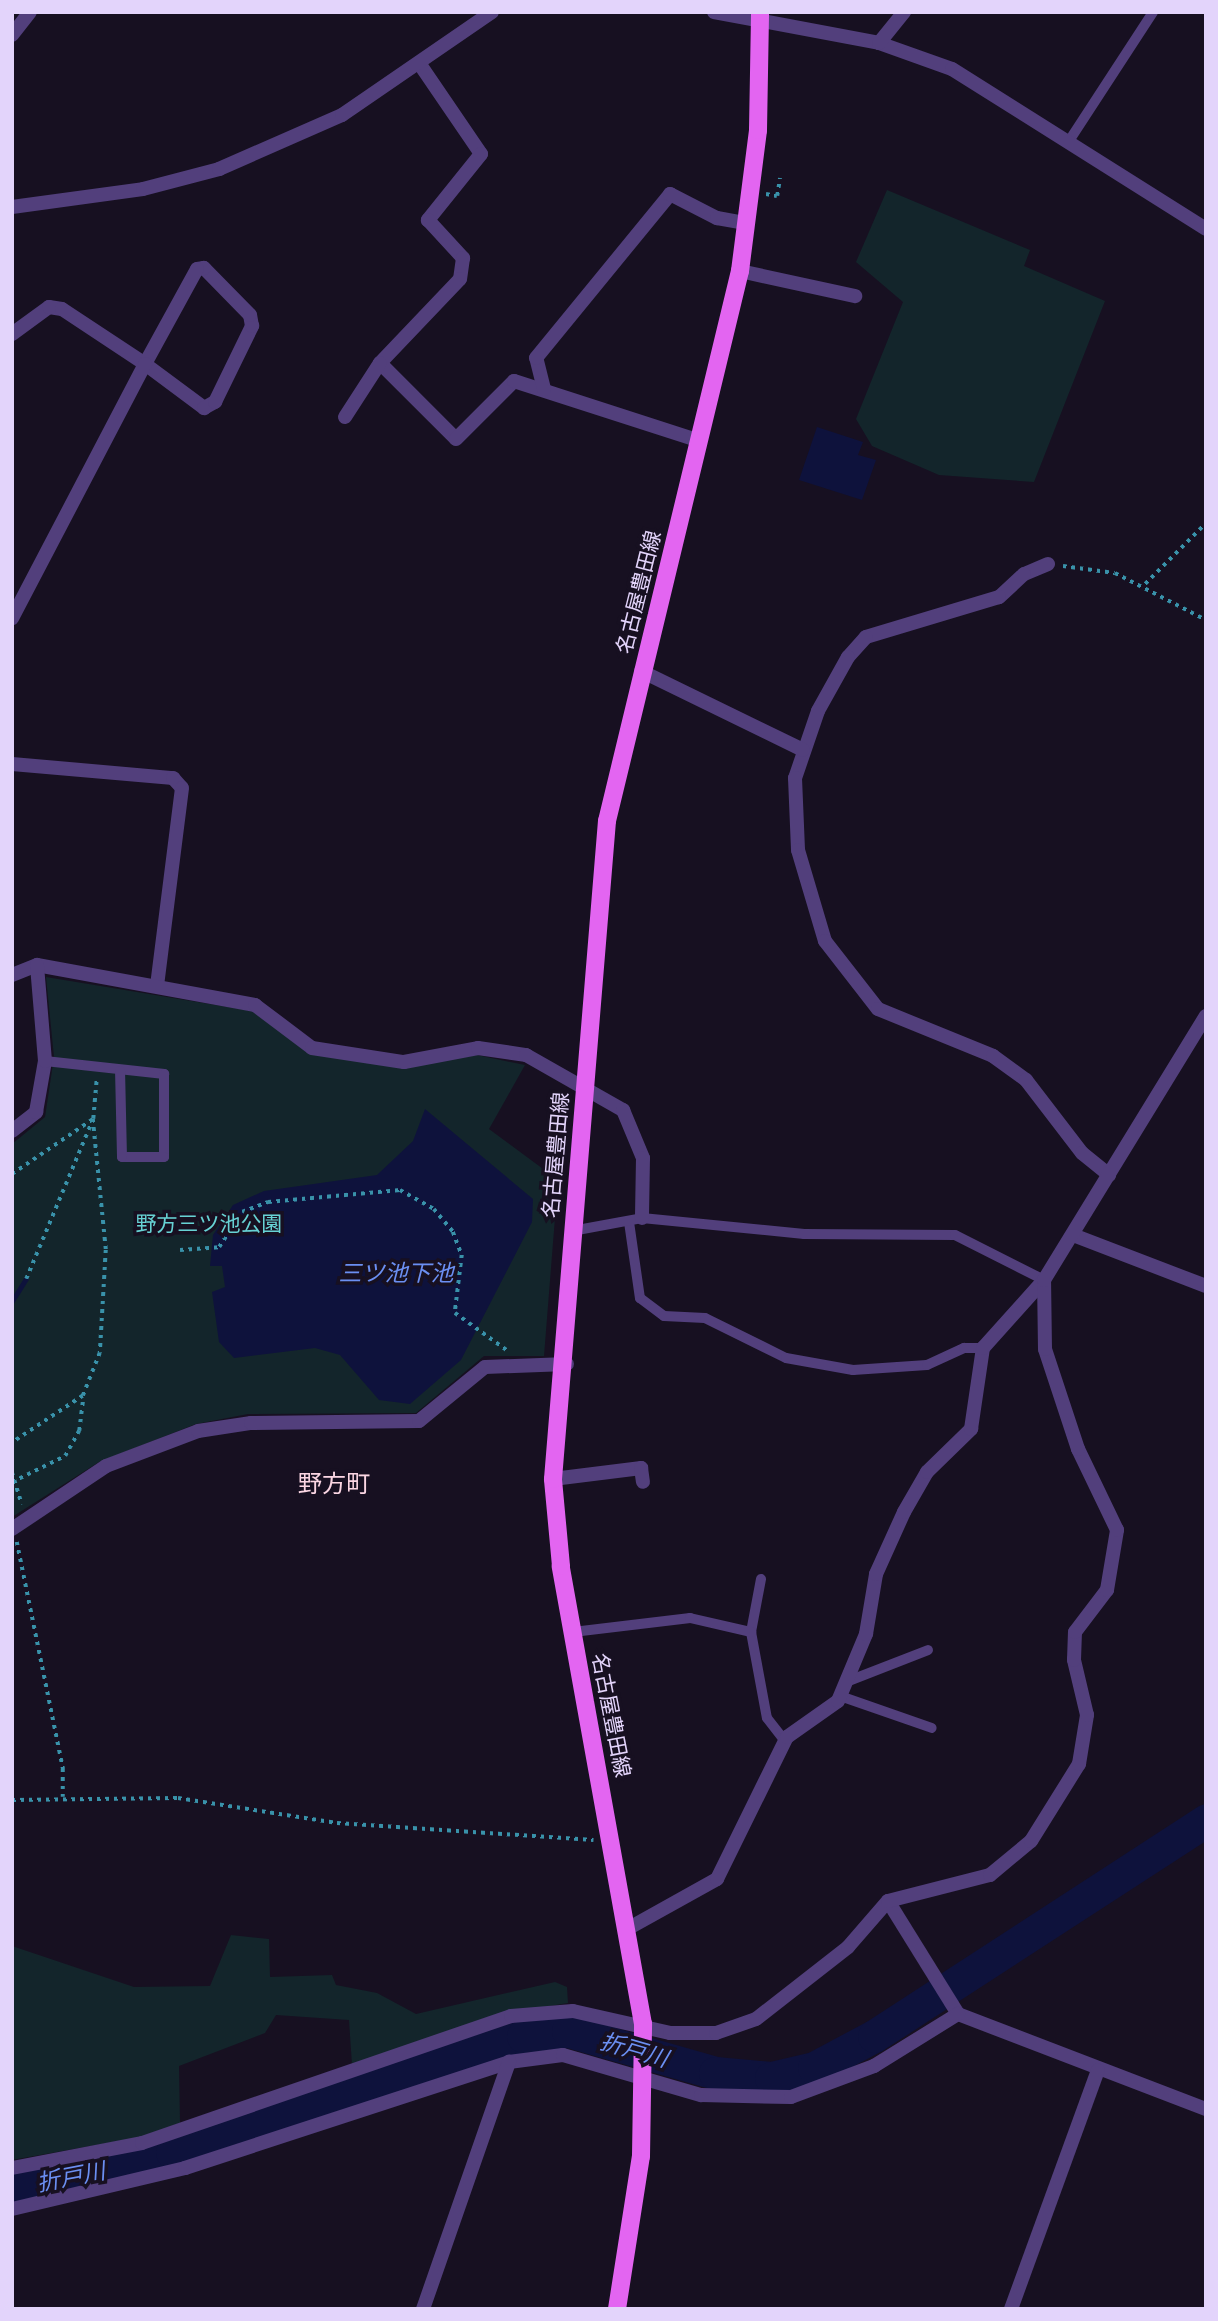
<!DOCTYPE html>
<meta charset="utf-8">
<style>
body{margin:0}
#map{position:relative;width:1218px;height:2321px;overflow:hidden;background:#171021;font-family:"Asap Condensed","Noto Sans JP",sans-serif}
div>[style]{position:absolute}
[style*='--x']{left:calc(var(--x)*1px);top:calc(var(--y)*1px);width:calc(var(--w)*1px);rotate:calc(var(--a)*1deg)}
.green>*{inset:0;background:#13252b}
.water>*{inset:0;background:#0e123c}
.stream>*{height:5px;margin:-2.5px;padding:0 2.5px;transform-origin:2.5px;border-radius:2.5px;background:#0e123c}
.river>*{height:33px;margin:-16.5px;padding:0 16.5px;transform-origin:16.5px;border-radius:16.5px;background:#0e123c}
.path>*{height:3.5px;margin-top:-1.75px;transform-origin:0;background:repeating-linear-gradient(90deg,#3992aa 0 3.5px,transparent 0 8.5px)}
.service>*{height:10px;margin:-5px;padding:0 5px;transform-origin:5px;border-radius:5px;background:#523f7c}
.minor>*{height:14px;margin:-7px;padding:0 7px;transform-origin:7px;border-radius:7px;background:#523f7c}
.tertiary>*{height:14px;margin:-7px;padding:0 7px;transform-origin:7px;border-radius:7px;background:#523f7c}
.primary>*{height:18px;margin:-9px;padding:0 9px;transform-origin:9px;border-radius:9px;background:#e365f1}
span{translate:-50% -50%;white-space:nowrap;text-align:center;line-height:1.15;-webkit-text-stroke:7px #171021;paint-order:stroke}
.street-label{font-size:21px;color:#e3d4fb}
.park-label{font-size:21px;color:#67d2d4}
.water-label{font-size:23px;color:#6b8ff2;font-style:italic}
.quarter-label{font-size:24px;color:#fbd6e3}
.frame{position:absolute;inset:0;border:14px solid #e3d4fb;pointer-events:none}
</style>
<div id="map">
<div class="green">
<div style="clip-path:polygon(887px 190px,1030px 250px,1024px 266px,1105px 301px,1034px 482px,939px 475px,872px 446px,856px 419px,903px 302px,856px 262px)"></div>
<div style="clip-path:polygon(46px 977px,252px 1011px,310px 1054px,403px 1067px,477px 1055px,525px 1065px,489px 1129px,558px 1180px,544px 1356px,484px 1356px,416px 1413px,248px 1414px,196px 1424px,99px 1462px,12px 1517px,12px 1144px,45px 1117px,54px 1057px)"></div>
<div style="clip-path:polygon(231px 1935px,269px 1939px,270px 1977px,332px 1975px,336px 1985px,377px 1993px,416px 2014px,555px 1982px,567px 1987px,568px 2003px,514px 2012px,352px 2065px,349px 2020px,276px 2015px,265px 2033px,179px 2066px,180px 2123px,141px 2137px,12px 2160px,12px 1946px,134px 1987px,210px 1986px)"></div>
</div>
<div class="water">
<div style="clip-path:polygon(817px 427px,863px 442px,858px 455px,876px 460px,862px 500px,799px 480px)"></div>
<div style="clip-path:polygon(425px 1109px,533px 1199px,532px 1222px,461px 1360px,410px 1404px,379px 1400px,340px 1355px,315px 1348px,234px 1358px,219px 1342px,212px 1292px,225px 1287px,222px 1266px,210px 1266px,213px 1235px,233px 1205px,264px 1191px,377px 1175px,413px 1141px)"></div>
</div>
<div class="stream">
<div style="--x:12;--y:1301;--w:26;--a:-58"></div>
</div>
<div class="river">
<div style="--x:12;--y:2189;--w:164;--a:-13"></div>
<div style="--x:172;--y:2152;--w:370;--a:-18.3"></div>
<div style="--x:523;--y:2036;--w:45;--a:-6.3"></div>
<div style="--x:568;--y:2031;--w:153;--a:15.9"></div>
<div style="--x:715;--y:2073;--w:56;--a:5.1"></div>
<div style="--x:771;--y:2078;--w:44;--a:-13.1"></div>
<div style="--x:814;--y:2068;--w:68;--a:-28.1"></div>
<div style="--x:874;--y:2036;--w:396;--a:-33"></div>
</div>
<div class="path">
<div style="--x:766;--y:194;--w:11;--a:10"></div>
<div style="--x:777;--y:196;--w:18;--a:-81"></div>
<div style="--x:1063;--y:566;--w:52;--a:7.7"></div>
<div style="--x:1115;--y:573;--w:102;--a:27.3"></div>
<div style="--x:1145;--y:584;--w:86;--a:-45"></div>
<div style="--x:12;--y:1174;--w:98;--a:-34.2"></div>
<div style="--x:93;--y:1119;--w:132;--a:84.3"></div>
<div style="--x:106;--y:1250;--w:103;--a:93.3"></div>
<div style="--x:100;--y:1353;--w:46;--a:111.6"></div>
<div style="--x:83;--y:1396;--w:85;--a:146.5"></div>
<div style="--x:180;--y:1250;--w:39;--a:-4"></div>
<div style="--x:219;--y:1247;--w:42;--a:-56.7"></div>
<div style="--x:242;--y:1212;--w:28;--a:-21"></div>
<div style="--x:268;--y:1202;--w:133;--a:-5.2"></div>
<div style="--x:400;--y:1190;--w:39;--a:29"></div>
<div style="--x:434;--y:1209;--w:30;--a:50"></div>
<div style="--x:453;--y:1232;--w:25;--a:69"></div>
<div style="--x:462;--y:1255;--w:58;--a:96.9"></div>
<div style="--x:455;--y:1313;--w:65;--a:35.6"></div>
<div style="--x:26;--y:1279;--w:173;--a:-67.3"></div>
<div style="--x:93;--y:1119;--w:38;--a:-85"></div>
<div style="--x:12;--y:1472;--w:34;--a:73"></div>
<div style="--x:12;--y:1482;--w:59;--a:-26.1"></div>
<div style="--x:65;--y:1456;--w:29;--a:-61"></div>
<div style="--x:79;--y:1431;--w:33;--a:-83"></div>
<div style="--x:17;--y:1542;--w:232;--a:78.5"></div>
<div style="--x:63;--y:1769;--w:28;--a:90"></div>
<div style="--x:12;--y:1800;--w:166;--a:-0.7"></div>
<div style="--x:178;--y:1798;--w:161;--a:8.9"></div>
<div style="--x:337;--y:1823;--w:257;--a:3.8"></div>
</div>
<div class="service">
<div style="--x:1069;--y:141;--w:154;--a:-56.9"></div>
<div style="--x:45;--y:1061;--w:120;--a:6.2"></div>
<div style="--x:164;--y:1074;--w:83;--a:90"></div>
<div style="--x:164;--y:1157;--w:42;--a:180"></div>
<div style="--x:122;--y:1157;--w:86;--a:-91.3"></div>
<div style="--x:629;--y:1222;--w:77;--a:81.8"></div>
<div style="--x:640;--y:1298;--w:30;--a:37"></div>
<div style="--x:664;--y:1316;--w:41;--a:2.8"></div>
<div style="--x:705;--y:1318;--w:90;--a:26.3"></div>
<div style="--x:786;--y:1358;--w:68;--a:10.2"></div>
<div style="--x:853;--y:1370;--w:74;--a:-3.9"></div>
<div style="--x:927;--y:1365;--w:41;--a:-24.7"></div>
<div style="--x:964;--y:1348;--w:19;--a:0"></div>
<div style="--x:572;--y:1231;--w:71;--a:-10.5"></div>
<div style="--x:642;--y:1218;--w:163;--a:5.6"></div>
<div style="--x:804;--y:1234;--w:151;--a:0.4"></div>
<div style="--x:955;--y:1235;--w:100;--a:26.8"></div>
<div style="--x:761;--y:1579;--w:54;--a:100.7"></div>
<div style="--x:751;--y:1632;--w:87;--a:79.5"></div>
<div style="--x:767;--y:1718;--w:29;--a:52"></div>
<div style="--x:573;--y:1632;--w:118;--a:-6.8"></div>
<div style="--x:690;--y:1618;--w:63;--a:12.9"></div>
<div style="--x:846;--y:1682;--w:88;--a:-21.3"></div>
<div style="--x:840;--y:1696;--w:97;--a:19.2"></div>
</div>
<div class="minor">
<div style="--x:714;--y:12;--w:168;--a:10.6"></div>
<div style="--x:879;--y:43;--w:77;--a:19.6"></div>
<div style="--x:952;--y:69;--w:300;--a:32.2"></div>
<div style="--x:12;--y:35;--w:29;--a:-52"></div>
<div style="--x:879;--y:43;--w:40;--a:-51"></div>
<div style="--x:419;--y:63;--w:110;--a:55.7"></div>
<div style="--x:481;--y:154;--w:85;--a:128.8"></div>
<div style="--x:428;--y:220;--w:52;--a:47.4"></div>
<div style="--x:463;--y:258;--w:21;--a:98"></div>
<div style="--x:460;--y:279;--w:116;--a:133.6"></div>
<div style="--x:380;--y:363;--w:107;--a:45"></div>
<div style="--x:456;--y:439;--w:82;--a:-45"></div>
<div style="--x:514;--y:381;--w:195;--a:17.9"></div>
<div style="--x:12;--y:207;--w:132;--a:-7.8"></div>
<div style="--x:143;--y:189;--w:79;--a:-14.7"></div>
<div style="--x:219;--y:169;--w:134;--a:-23.7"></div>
<div style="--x:342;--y:115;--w:182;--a:-34.5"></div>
<div style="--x:740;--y:271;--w:118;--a:12.3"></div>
<div style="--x:12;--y:334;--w:46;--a:-36.1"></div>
<div style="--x:49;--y:307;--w:13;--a:9"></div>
<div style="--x:62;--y:309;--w:100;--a:33.5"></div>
<div style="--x:145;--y:364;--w:74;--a:36.7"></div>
<div style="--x:204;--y:408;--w:13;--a:-29"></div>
<div style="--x:215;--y:402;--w:85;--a:-64"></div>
<div style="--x:252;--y:326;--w:11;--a:-100"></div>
<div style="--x:250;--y:315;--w:66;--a:-134.4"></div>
<div style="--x:204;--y:268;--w:7;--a:172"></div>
<div style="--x:197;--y:269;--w:108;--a:118.7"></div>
<div style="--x:145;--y:364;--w:287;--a:117.6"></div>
<div style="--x:544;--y:389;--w:32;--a:-104"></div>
<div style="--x:536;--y:358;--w:212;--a:-50.7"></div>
<div style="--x:670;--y:194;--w:53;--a:27.1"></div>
<div style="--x:717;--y:218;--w:29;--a:10"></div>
<div style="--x:345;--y:417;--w:64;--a:-57.1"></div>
<div style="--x:1048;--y:564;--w:26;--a:157"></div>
<div style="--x:1024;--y:574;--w:34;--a:137"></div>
<div style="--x:999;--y:597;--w:139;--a:163.3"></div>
<div style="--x:866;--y:637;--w:27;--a:132"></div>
<div style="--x:848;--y:657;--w:62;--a:119.1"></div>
<div style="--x:818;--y:711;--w:71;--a:108.9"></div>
<div style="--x:795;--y:778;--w:72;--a:87.6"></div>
<div style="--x:798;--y:850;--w:95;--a:73.5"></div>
<div style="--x:825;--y:941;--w:86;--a:52.1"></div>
<div style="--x:878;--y:1009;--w:124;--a:22.2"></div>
<div style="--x:993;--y:1056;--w:41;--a:36"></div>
<div style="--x:1026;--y:1080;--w:92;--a:52.5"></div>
<div style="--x:1082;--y:1153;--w:35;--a:39"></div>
<div style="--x:641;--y:671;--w:180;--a:26"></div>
<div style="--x:12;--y:764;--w:162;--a:5"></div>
<div style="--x:173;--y:778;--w:13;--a:48"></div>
<div style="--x:182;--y:788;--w:199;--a:97.2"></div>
<div style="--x:12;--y:975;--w:27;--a:-22"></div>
<div style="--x:37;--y:965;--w:222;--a:10.4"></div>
<div style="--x:255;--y:1005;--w:71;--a:37"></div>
<div style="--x:312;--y:1048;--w:93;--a:8.7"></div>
<div style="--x:404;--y:1062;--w:75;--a:-10.7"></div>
<div style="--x:478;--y:1048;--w:49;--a:8.3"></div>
<div style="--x:526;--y:1055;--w:112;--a:29.6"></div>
<div style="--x:623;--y:1110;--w:52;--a:67.4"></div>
<div style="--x:643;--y:1158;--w:60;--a:91"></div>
<div style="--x:12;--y:1131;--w:31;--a:-38"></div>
<div style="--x:36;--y:1112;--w:52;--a:-80"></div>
<div style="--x:45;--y:1061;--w:96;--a:-94.8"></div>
<div style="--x:553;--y:1479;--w:89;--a:-7.1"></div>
<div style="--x:641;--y:1468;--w:14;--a:82"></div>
<div style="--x:12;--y:1529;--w:113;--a:-33.8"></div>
<div style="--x:106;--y:1466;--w:98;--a:-20.8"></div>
<div style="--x:198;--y:1431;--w:54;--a:-8.6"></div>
<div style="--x:251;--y:1423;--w:168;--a:-0.7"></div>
<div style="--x:419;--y:1421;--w:85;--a:-39.3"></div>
<div style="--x:485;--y:1367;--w:82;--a:-2.1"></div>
<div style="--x:888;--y:1901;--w:133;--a:58.2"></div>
<div style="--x:958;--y:2014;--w:266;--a:21"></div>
<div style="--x:629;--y:1928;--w:101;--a:-29.1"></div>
<div style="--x:717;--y:1879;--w:158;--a:-63.8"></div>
<div style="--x:787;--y:1737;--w:62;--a:-35.2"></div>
<div style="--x:838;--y:1701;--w:73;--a:-67.3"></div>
<div style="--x:866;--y:1634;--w:61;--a:-80.5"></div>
<div style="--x:876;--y:1574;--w:68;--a:-65.7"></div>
<div style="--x:904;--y:1512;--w:46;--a:-60.1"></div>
<div style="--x:927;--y:1472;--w:62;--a:-44.3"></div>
<div style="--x:971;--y:1429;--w:82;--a:-81.6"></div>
<div style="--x:983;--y:1348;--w:91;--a:-48.1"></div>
<div style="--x:12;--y:2168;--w:132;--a:-10.9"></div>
<div style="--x:142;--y:2143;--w:390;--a:-19"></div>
<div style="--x:511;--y:2016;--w:62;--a:-4.6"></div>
<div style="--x:573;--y:2011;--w:99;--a:12.8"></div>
<div style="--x:670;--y:2033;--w:46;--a:0"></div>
<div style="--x:716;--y:2033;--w:42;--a:-19.3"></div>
<div style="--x:756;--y:2019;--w:117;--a:-38"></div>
<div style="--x:848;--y:1947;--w:61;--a:-49"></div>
<div style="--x:888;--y:1901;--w:105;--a:-14.3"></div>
<div style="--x:990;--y:1875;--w:53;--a:-39.7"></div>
<div style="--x:1031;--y:1841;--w:91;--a:-58.1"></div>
<div style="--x:1079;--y:1764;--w:50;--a:-80.7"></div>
<div style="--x:1087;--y:1715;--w:57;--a:-103.3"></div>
<div style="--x:1074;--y:1660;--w:28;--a:-88"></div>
<div style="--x:1075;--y:1632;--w:53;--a:-52.7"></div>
<div style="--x:1107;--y:1590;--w:61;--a:-80.5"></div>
<div style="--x:1117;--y:1530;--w:90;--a:-115.7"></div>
<div style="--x:12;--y:2209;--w:178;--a:-13.3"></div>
<div style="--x:185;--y:2168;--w:341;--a:-18.1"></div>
<div style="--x:509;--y:2062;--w:54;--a:-7.4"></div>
<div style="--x:563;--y:2055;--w:144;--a:16.2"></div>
<div style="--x:701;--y:2095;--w:90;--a:1.3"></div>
<div style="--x:791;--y:2097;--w:89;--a:-20.5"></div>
<div style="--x:874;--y:2066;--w:99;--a:-31.8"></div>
<div style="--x:423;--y:2309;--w:262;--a:-70.8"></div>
<div style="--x:1011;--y:2309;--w:254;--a:-70"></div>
</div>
<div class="tertiary">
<div style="--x:1073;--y:1235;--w:142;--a:21"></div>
<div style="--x:1078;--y:1449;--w:105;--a:-108.3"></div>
<div style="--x:1045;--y:1349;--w:69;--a:-90.8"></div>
<div style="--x:1044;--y:1280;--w:310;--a:-58.5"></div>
</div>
<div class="primary">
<div style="--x:617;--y:2309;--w:155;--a:-81.1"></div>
<div style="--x:641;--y:2156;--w:132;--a:-89.1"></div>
<div style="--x:643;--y:2024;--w:465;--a:-100.2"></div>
<div style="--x:561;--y:1566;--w:87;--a:-95.3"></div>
<div style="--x:553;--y:1479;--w:660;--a:-85.31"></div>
<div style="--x:607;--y:821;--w:566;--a:-76.41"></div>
<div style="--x:740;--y:271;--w:142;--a:-82.7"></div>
<div style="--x:758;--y:130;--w:118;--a:-89"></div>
</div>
<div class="street-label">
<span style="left:638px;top:592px;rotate:-76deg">名古屋豊田線</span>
<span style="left:555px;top:1155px;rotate:-85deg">名古屋豊田線</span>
<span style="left:612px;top:1715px;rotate:79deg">名古屋豊田線</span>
</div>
<div class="park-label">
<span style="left:209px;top:1223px">野方三ツ池公園</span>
</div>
<div class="water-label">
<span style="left:396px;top:1273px">三ツ池下池</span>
<span style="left:634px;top:2050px;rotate:16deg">折戸川</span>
<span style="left:71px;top:2177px;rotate:-11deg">折戸川</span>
</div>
<div class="quarter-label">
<span style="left:334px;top:1484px">野方町</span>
</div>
<div class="frame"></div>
</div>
